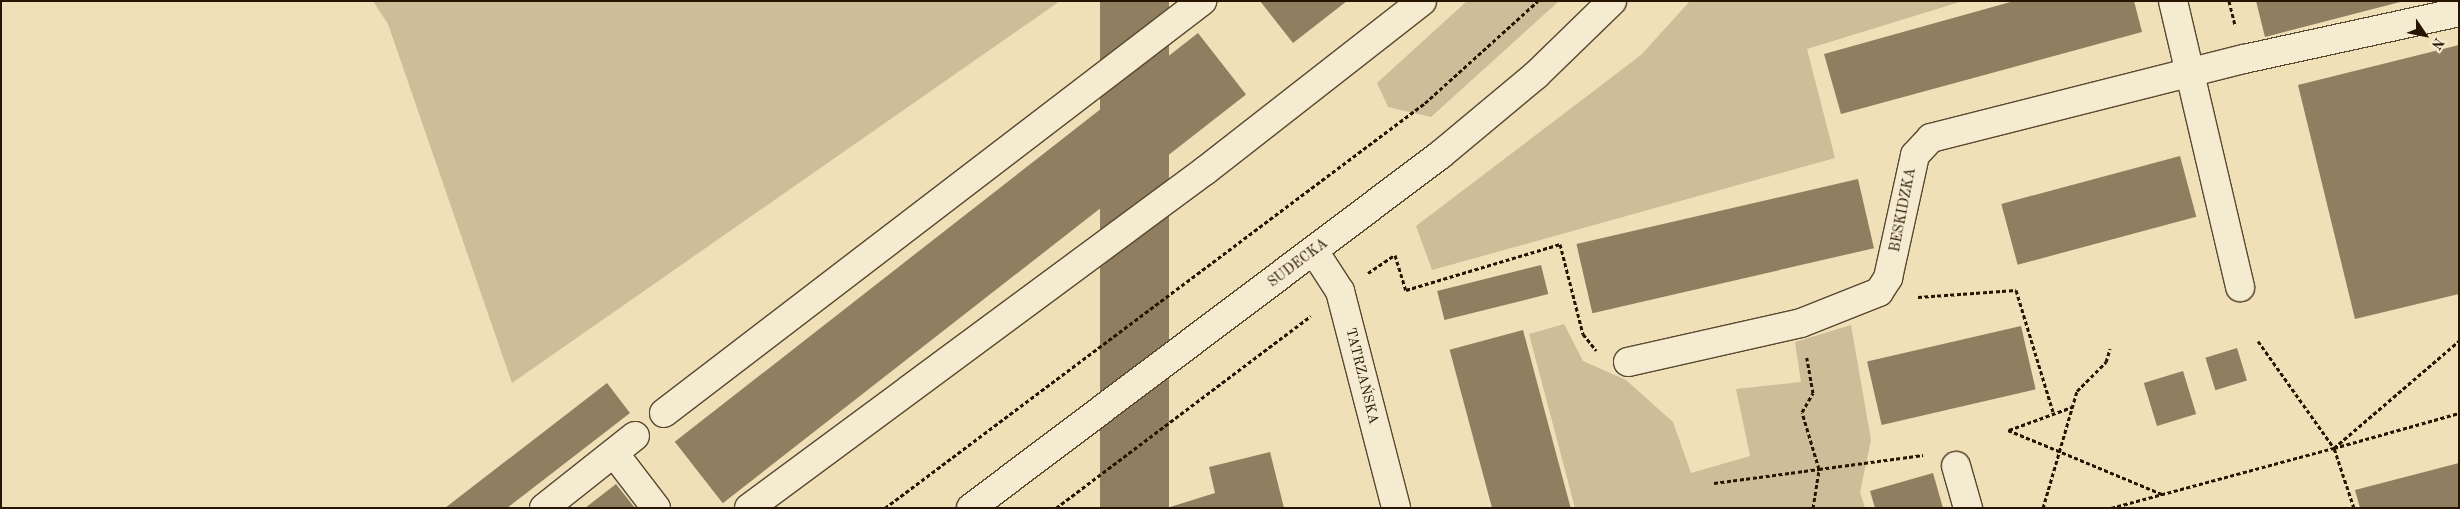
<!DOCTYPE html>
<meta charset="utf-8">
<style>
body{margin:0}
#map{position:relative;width:2460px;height:509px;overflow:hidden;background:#efe0b8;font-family:"Old Standard TT",serif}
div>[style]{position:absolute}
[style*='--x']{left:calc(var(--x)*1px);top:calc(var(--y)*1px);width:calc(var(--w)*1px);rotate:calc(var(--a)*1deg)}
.green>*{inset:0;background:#cdbd99}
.building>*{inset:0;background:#8f7e60;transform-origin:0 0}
.path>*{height:3px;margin-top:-1.5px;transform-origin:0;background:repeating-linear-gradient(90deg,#271401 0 4px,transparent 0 6.5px)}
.roads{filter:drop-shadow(1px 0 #59472f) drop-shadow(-1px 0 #59472f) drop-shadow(0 1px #59472f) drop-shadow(0 -1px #59472f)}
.minor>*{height:28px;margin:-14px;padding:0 14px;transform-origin:14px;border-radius:14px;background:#f5ebd1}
span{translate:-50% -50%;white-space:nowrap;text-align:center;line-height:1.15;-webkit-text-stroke:4.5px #f5ebd1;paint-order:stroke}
.street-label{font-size:14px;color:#271401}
.frame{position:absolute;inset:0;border:2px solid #271401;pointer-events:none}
.north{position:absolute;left:2400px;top:10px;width:50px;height:50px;-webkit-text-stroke:4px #f5ebd1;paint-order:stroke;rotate:124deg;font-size:14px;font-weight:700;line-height:20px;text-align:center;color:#271401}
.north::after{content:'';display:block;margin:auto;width:18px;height:22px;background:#271401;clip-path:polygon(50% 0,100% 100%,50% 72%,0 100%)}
</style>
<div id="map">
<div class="green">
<div style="clip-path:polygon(373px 1px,1060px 1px,512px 383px,388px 24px)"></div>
<div style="clip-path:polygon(1467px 1px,1559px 1px,1431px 117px,1388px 107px,1377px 83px)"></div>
<div style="clip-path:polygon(1690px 1px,1963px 1px,1807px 49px,1835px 158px,1432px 270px,1416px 226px,1641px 55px)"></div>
<div style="clip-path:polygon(1564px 324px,1583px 361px,1626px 380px,1673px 422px,1691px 473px,1750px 456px,1736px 389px,1801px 382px,1795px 342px,1851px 325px,1871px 440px,1860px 492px,1865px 508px,1575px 508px,1529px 334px)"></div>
</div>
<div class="building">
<div style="left:1100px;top:1px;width:69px;height:606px"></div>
<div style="clip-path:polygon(1260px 1px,1347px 1px,1293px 43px)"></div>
<div style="clip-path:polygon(2014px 1px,2134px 1px,2142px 32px,1841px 114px,1824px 54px)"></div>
<div style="clip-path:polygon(2256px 1px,2400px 1px,2400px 2px,2265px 37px)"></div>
<div style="left:1198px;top:33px;width:78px;height:664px;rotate:52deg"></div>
<div style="clip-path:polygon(2459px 45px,2459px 294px,2355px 319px,2298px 85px)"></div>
<div style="left:2180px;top:156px;width:63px;height:185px;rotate:75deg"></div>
<div style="left:1858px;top:179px;width:71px;height:289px;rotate:77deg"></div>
<div style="left:1541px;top:265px;width:30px;height:107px;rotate:76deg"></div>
<div style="left:2021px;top:326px;width:65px;height:158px;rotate:77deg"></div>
<div style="left:1523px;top:330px;width:184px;height:76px;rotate:75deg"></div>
<div style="left:2237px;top:348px;width:34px;height:33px;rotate:73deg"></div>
<div style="left:2183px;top:371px;width:45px;height:41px;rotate:73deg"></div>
<div style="clip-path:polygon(607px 383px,630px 413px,507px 508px,445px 508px)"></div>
<div style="clip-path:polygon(1270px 452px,1284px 508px,1167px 508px,1215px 493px,1209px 467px)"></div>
<div style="clip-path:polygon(2459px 463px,2459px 508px,2360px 508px,2355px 490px)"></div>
<div style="clip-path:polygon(1933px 473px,1943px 508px,1875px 508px,1870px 491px)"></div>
<div style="clip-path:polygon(616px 484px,635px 508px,585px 508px)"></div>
</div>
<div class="path">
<div style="--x:2229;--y:1;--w:25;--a:76"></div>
<div style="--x:1368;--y:273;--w:32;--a:-34"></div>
<div style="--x:1395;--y:255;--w:37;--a:73"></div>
<div style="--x:1406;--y:290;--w:161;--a:-16.6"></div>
<div style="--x:1560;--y:244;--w:93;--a:75.7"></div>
<div style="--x:1583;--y:334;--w:21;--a:51"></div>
<div style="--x:1918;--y:297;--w:98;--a:-4.1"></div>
<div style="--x:2016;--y:290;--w:127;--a:73.1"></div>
<div style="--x:2258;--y:341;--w:131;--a:54.6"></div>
<div style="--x:2008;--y:430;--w:167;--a:22.6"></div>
<div style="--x:2009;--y:430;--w:67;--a:-20.1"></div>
<div style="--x:1714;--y:483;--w:106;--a:-7.6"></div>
<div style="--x:1819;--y:469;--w:59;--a:-106.6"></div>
<div style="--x:1802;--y:412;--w:22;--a:-60"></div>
<div style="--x:1813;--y:393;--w:36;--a:-100"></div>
<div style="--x:885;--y:508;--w:675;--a:-36.87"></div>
<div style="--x:1425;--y:103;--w:152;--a:-42.1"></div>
<div style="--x:1056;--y:508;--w:319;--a:-37"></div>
<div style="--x:1813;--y:508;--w:39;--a:-81"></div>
<div style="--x:1819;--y:469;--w:105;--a:-7.7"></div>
<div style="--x:2043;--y:508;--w:122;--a:-73.8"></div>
<div style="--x:2077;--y:391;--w:41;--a:-45"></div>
<div style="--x:2106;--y:362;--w:14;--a:-73"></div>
<div style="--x:2111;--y:508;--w:231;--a:-15.1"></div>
<div style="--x:2334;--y:448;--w:165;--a:-40.6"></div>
<div style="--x:2354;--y:508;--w:63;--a:-108.4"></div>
<div style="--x:2334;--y:448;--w:130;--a:-15.6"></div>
</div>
<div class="roads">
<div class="minor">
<div style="--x:2173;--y:1;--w:294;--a:76.8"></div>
<div style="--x:1314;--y:251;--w:48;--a:57"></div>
<div style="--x:1340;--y:291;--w:224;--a:75.5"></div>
<div style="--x:1628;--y:362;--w:177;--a:-12.7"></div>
<div style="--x:1801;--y:323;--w:84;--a:-21.7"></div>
<div style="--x:1879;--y:292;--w:17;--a:-57"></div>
<div style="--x:1888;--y:278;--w:126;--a:-77.6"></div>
<div style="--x:1915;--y:155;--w:23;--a:-47"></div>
<div style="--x:1931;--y:138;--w:323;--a:-14.2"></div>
<div style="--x:2244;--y:59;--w:220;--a:-12.3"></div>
<div style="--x:664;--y:413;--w:678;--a:-37.44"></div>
<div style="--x:614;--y:453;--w:69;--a:52.6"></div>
<div style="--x:1956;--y:466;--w:44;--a:74.1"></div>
<div style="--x:544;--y:508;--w:116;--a:-38.4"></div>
<div style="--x:749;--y:508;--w:568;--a:-36.49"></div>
<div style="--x:1206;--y:170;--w:274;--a:-38"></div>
<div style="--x:971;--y:508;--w:587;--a:-36.97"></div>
<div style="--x:1440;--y:155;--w:125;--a:-39.8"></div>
<div style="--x:1536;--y:75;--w:106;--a:-44.2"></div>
</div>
</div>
<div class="street-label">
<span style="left:1903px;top:210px;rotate:-79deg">BESKIDZKA</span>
<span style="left:1298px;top:263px;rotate:-37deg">SUDECKA</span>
<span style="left:1362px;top:376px;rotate:76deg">TATRZAŃSKA</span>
</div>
<div class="frame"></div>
<div class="north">N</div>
</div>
